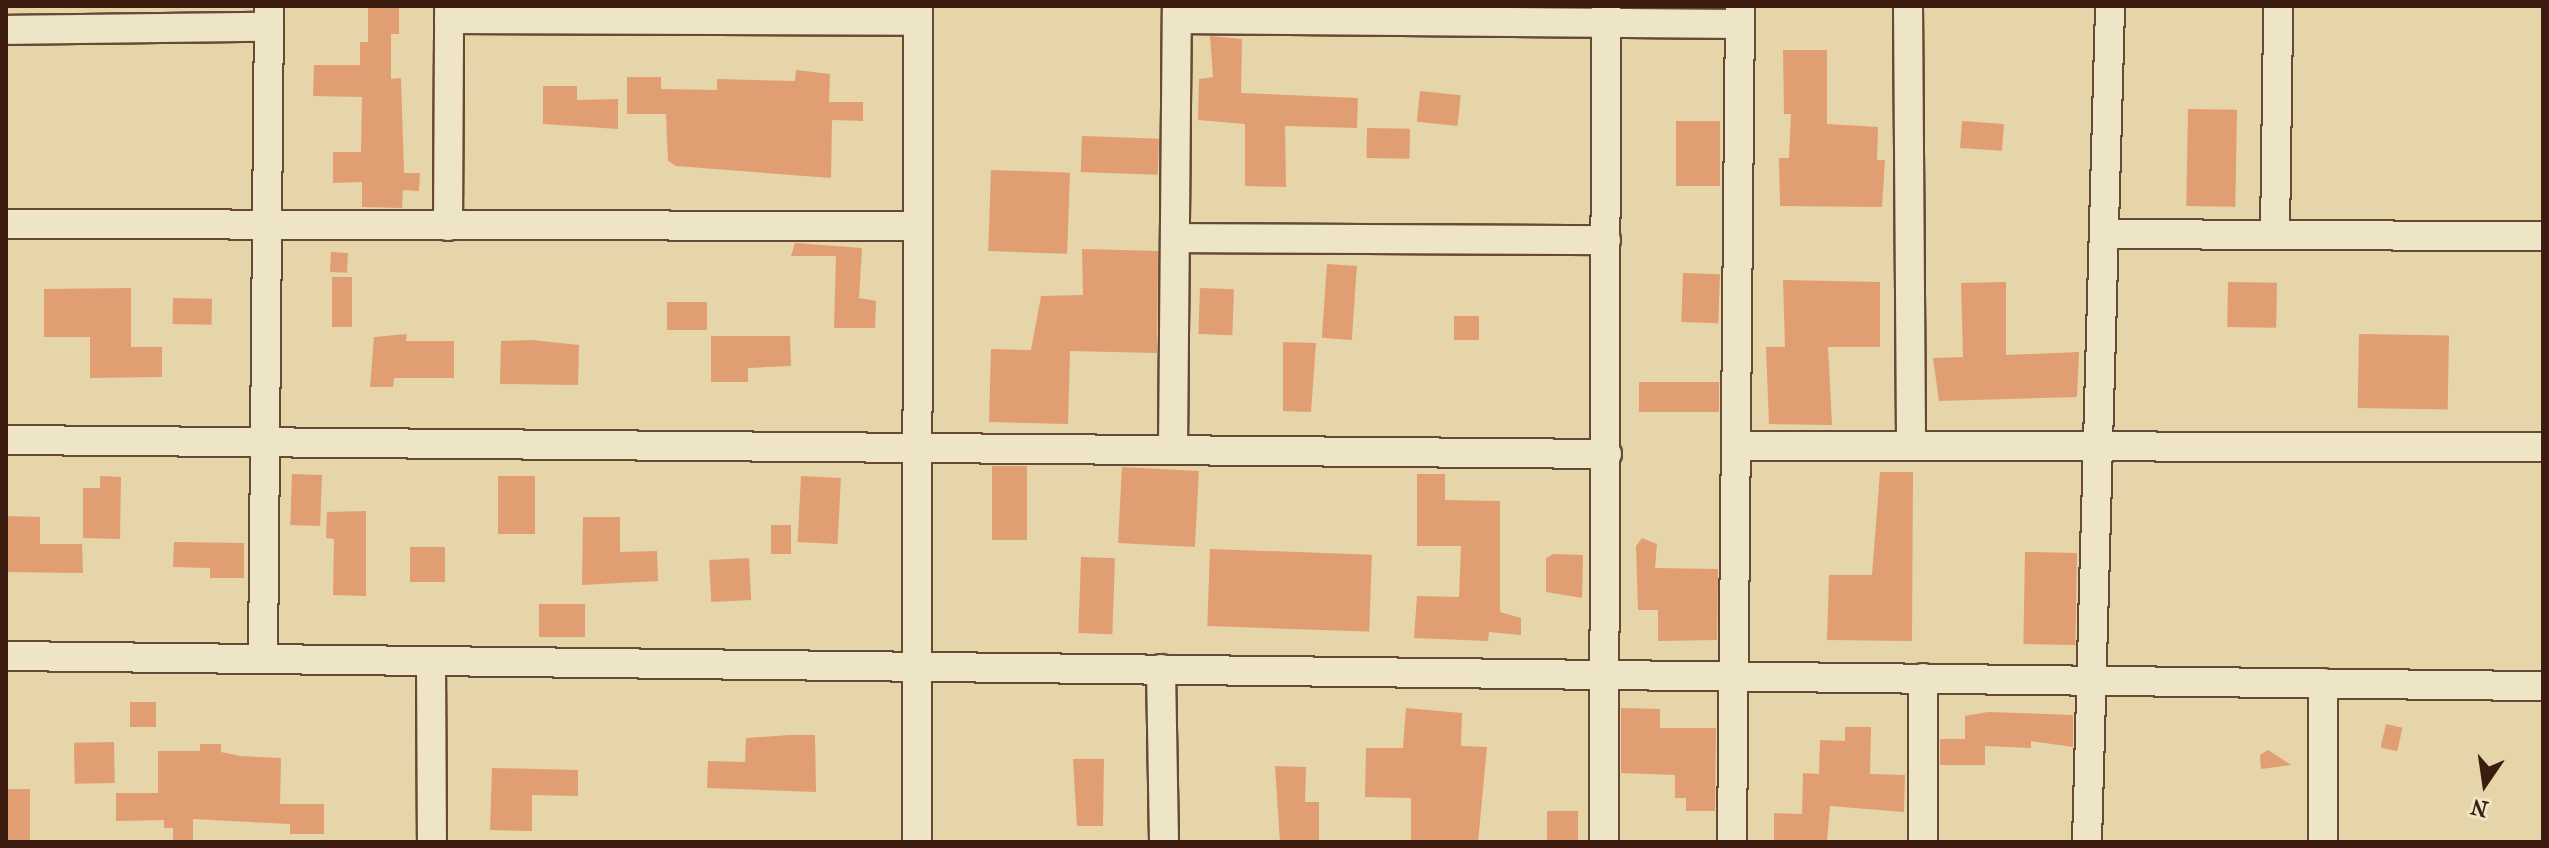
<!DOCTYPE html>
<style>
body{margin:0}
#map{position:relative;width:2549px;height:848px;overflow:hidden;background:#e5d5a8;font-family:"IM FELL French Canon",serif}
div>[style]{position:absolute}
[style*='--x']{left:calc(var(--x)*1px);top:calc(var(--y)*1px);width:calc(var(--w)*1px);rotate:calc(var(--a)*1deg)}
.building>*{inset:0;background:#e19e73;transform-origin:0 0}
.roads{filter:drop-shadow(2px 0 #664a35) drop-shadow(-2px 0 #664a35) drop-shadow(0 2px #664a35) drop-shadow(0 -2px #664a35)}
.minor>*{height:28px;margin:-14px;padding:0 14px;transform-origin:14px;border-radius:14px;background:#eee4c6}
span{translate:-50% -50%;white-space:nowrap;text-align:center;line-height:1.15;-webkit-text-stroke:6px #eee4c6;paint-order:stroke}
.frame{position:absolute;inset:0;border:8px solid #3c1c0f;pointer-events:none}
.north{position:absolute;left:2445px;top:744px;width:80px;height:80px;-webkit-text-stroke:6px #eee4c6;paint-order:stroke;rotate:193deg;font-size:22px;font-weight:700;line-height:32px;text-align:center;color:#3c1c0f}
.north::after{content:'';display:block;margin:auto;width:28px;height:36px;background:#3c1c0f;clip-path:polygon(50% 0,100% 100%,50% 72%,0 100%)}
</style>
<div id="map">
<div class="building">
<div style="clip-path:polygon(368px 6px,399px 6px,399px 34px,391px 34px,391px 79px,401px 78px,404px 173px,420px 173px,419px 191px,403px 190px,402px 208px,362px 207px,362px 182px,333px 183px,333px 152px,361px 152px,362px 97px,313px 96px,314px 65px,360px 65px,360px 42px,368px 42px)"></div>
<div style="clip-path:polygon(1210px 36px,1242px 39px,1241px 93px,1358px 98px,1357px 128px,1285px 126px,1286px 187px,1245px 186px,1245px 124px,1198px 120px,1199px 79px,1213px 77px)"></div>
<div style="clip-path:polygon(1783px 50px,1827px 50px,1827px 124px,1878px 127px,1877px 160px,1885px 160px,1882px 207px,1780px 206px,1779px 158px,1789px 158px,1791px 114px,1784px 114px)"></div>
<div style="clip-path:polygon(796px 70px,830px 74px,829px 102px,863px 102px,863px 121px,832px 120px,831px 178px,676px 166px,668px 161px,666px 114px,627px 114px,627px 77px,661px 77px,661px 89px,717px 90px,717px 79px,795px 81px)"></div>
<div style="clip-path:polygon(543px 86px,577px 86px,577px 100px,618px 99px,618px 129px,543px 124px)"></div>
<div style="left:1420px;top:91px;width:41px;height:31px;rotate:6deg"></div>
<div style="left:2188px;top:109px;width:49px;height:97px;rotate:1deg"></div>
<div style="left:1720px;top:121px;width:65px;height:44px;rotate:90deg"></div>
<div style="left:1962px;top:121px;width:42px;height:27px;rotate:4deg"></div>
<div style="left:1367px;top:128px;width:43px;height:30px;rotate:1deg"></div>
<div style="left:1082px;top:136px;width:77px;height:36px;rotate:2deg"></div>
<div style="left:991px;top:170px;width:79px;height:81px;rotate:2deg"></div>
<div style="clip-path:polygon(795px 243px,862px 248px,859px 298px,876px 301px,875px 328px,834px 328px,836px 256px,791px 256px)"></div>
<div style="clip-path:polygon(1082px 249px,1158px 251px,1157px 353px,1070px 351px,1068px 424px,989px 422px,991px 349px,1031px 350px,1041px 296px,1083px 295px)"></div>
<div style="left:331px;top:252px;width:17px;height:20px;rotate:3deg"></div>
<div style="left:1327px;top:264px;width:30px;height:74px;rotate:4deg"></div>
<div style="left:1683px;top:273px;width:37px;height:49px;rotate:2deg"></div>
<div style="left:332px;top:277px;width:20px;height:50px"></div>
<div style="clip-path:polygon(1783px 280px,1880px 282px,1880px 347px,1828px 347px,1832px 425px,1769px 424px,1766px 347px,1785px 347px)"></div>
<div style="clip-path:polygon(2006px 282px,2006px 355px,2079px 352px,2077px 397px,1939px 401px,1933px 358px,1963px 357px,1961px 283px)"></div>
<div style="left:2228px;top:282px;width:49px;height:45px;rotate:1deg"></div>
<div style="clip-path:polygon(131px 288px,131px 347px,162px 347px,162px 377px,90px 378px,90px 337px,44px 337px,44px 289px)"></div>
<div style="left:1200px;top:288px;width:34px;height:46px;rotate:2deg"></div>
<div style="left:173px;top:298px;width:39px;height:26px;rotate:1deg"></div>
<div style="left:667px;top:302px;width:40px;height:28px"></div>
<div style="left:1454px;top:316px;width:25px;height:24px"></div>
<div style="clip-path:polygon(407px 334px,406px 341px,454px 341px,454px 378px,394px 378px,393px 387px,370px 387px,374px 337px)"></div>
<div style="left:2359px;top:334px;width:90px;height:74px;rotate:1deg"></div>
<div style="clip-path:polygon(711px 336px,790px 336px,791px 366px,748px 368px,748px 382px,711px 382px)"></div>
<div style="clip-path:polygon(532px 340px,579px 345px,578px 385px,500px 384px,501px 341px)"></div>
<div style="clip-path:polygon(1283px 342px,1316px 343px,1311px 412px,1283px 411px)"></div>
<div style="left:1639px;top:382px;width:80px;height:30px"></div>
<div style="left:992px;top:466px;width:35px;height:74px"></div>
<div style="left:1122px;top:467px;width:77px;height:76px;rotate:3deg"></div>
<div style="clip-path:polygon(1880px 472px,1913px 472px,1912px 641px,1827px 640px,1829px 575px,1872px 575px)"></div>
<div style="left:292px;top:474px;width:30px;height:51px;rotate:2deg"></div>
<div style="clip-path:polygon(1417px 474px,1445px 474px,1445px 500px,1500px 501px,1500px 612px,1521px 618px,1521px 635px,1489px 632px,1488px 641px,1414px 638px,1417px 596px,1459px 597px,1461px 546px,1417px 546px)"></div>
<div style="clip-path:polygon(100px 476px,121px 477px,120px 539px,83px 538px,83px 488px,100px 488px)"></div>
<div style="left:498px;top:476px;width:37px;height:58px"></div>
<div style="left:801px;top:476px;width:40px;height:66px;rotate:3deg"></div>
<div style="clip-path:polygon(366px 511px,366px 596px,333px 595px,334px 539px,326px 538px,327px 512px)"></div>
<div style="clip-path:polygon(6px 516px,40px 517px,40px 544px,82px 544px,83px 573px,6px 572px)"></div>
<div style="clip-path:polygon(583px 517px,620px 517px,620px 552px,657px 551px,658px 581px,582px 585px)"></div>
<div style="left:771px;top:525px;width:20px;height:29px"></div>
<div style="clip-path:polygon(1642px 538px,1657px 544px,1655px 568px,1718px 569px,1717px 640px,1658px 641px,1658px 610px,1638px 610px,1636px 546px)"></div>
<div style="clip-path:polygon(174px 542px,244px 543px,244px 578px,210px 578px,210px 568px,173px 567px)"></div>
<div style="left:410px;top:547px;width:35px;height:35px"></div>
<div style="left:1210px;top:549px;width:162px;height:77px;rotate:2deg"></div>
<div style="left:2025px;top:552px;width:52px;height:92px;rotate:1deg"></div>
<div style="clip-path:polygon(1553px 554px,1583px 555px,1582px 598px,1546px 592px,1546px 558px)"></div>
<div style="left:1081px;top:557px;width:34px;height:76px;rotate:2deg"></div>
<div style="left:749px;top:558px;width:42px;height:40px;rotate:87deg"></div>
<div style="left:539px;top:604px;width:46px;height:33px"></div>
<div style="left:130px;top:702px;width:26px;height:25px"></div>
<div style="clip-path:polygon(1406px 708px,1462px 713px,1461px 746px,1487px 747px,1478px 842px,1411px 842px,1411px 798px,1365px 797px,1366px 748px,1403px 748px)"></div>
<div style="clip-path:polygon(1621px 708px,1660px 709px,1660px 728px,1716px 728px,1715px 811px,1686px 811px,1686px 798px,1675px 798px,1675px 775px,1621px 773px)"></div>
<div style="clip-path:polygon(1988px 712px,2073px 715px,2073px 747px,2031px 741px,2031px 748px,1985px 746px,1985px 765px,1940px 765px,1940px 739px,1965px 739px,1965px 716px)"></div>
<div style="left:2386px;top:724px;width:17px;height:24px;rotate:13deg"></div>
<div style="clip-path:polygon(1845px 727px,1871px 727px,1870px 774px,1905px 775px,1904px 812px,1830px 806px,1827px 842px,1774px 842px,1774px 813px,1802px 814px,1803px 773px,1819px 774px,1820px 740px,1845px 741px)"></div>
<div style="clip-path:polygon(789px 735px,815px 735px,816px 792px,707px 788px,708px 761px,745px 762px,746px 738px)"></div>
<div style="left:114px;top:742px;width:41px;height:40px;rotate:89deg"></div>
<div style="clip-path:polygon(200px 744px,221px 744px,221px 752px,240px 756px,281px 758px,280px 804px,324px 804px,324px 834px,290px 834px,290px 824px,193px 819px,193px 842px,173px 842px,173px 828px,164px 828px,164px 820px,116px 821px,116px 793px,158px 793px,158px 751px,200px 751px)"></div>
<div style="clip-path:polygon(2268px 750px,2291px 765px,2261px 769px,2260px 755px)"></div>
<div style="clip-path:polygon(1073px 759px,1104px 759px,1103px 826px,1077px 826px)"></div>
<div style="clip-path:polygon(1275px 766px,1306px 767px,1305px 802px,1319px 802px,1319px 842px,1280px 842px)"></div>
<div style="clip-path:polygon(492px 768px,578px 770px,578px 796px,532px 795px,532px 831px,490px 830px)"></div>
<div style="left:6px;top:789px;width:24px;height:53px"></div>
<div style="left:1547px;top:811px;width:31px;height:31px"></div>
</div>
<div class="roads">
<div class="minor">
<div style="--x:1908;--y:6;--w:439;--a:89.6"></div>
<div style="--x:449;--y:19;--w:469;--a:0.2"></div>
<div style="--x:1177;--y:19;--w:563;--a:0.51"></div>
<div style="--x:6;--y:30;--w:263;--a:-0.7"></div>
<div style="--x:6;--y:224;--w:912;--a:0.13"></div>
<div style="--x:448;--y:226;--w:220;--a:-89.7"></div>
<div style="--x:2105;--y:234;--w:438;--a:0.3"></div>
<div style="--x:2275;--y:235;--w:229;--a:-89.2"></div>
<div style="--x:1175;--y:238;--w:431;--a:0.3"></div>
<div style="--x:6;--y:440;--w:1601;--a:0.5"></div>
<div style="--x:1736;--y:446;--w:807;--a:0.07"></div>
<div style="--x:1173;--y:450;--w:444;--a:-89.5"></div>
<div style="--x:6;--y:656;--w:2537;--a:0.68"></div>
<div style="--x:263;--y:659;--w:653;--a:-89.47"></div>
<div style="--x:431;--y:661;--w:181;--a:89.7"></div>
<div style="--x:1161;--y:669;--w:173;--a:89"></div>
<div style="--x:1923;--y:678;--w:164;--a:90"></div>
<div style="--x:2323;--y:683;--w:159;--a:90"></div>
<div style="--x:917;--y:842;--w:836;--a:-89.93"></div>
<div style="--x:1604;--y:842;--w:836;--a:-89.86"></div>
<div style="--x:1732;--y:842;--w:836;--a:-89.45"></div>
<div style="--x:2087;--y:842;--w:836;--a:-88.42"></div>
</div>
</div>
<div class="frame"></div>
<div class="north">N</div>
</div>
